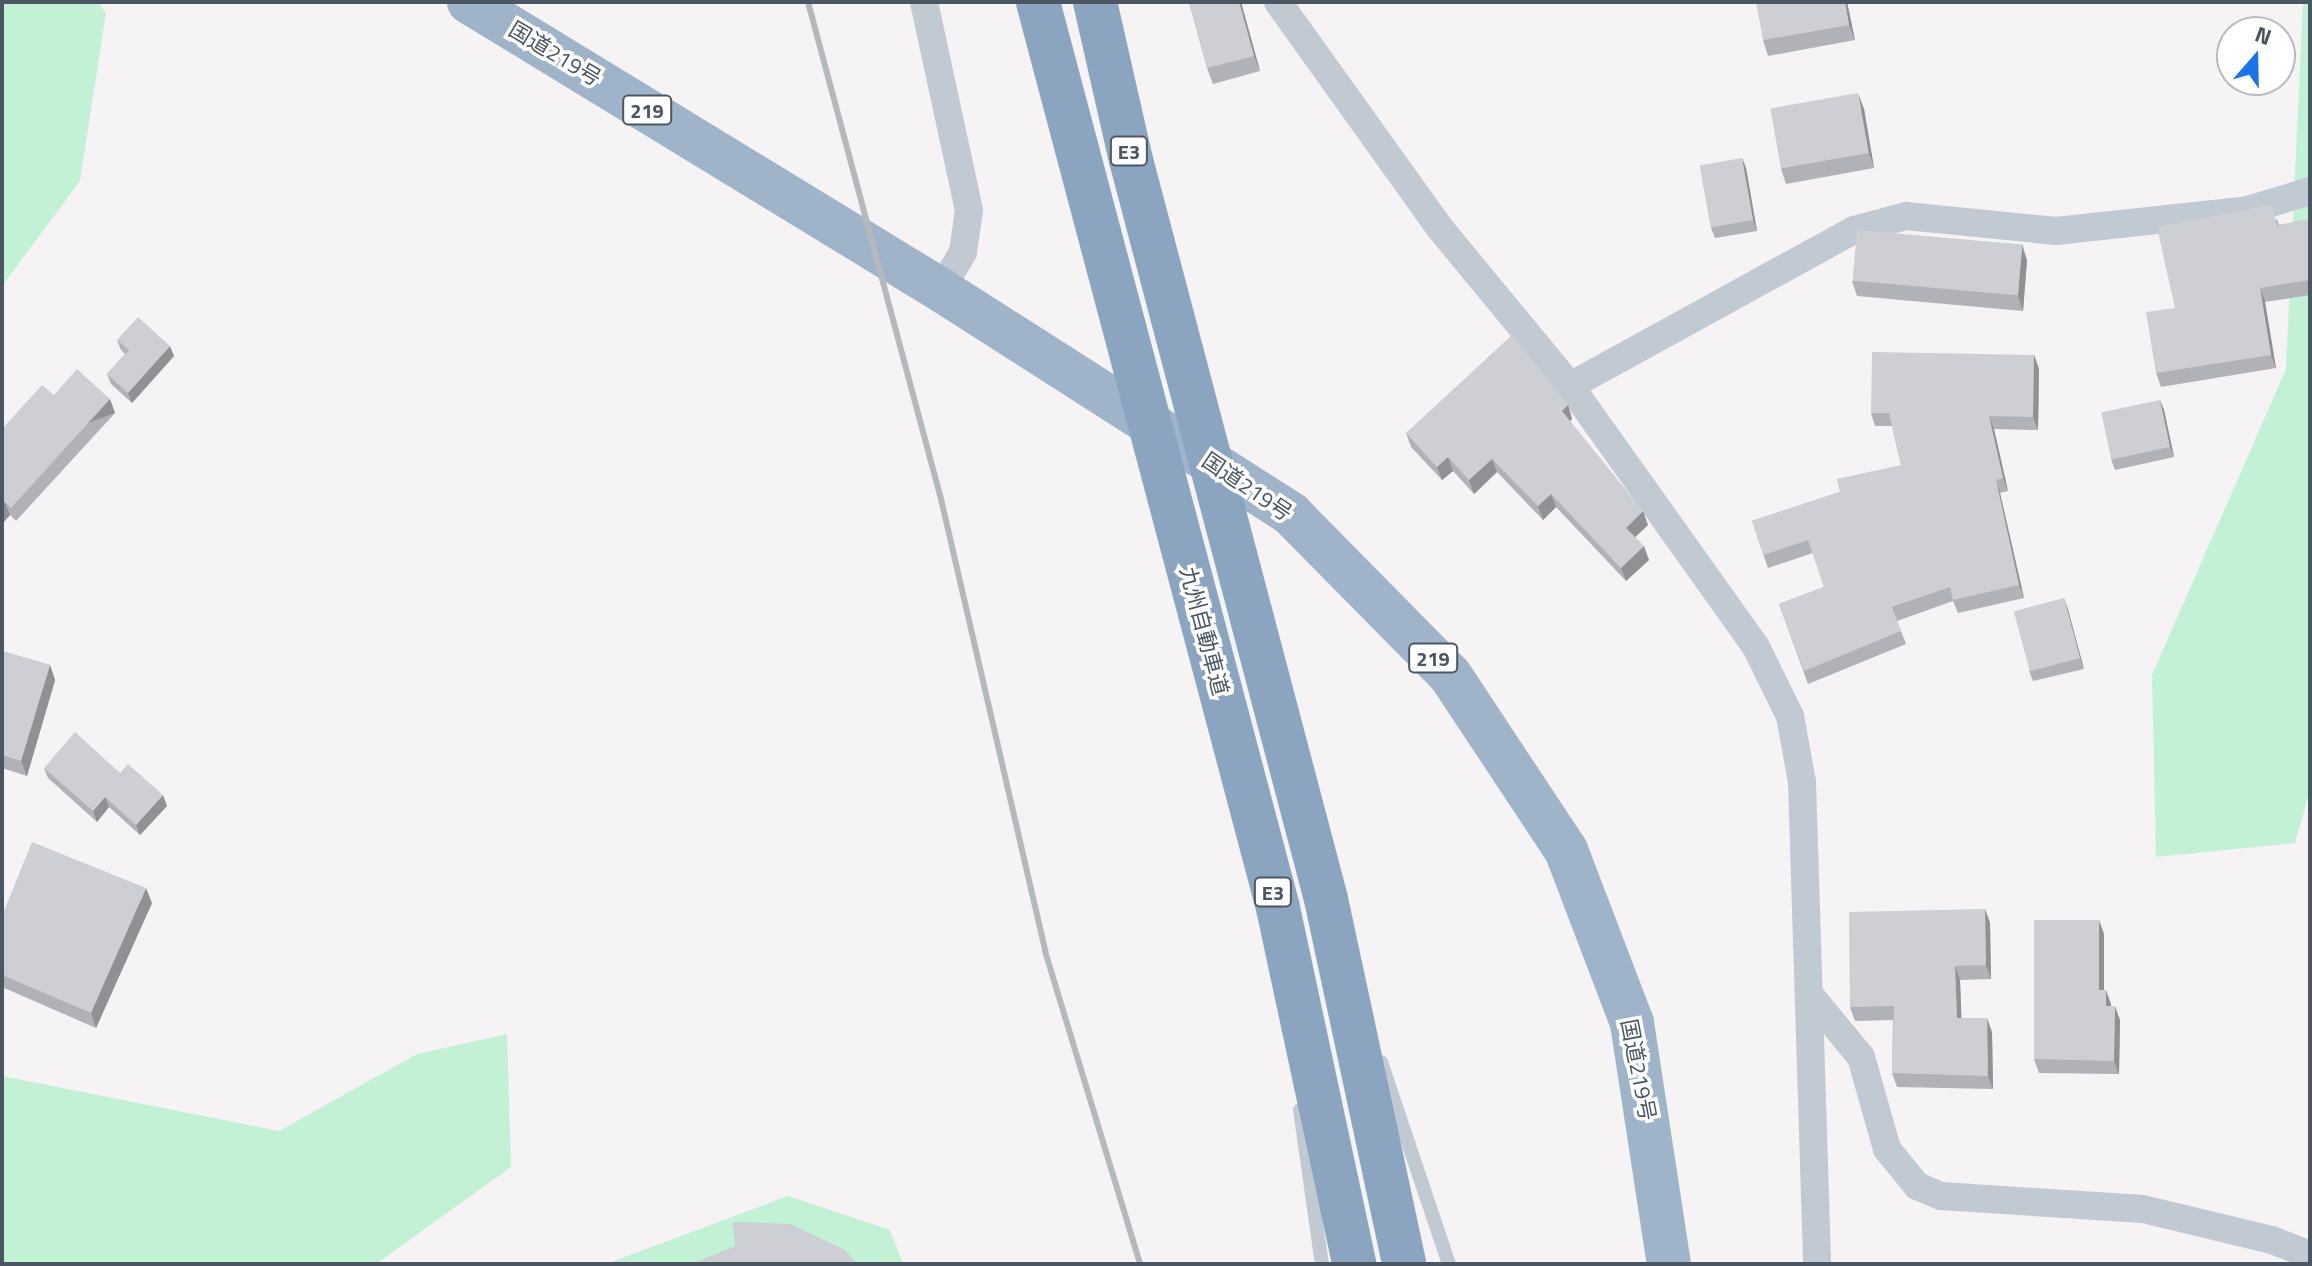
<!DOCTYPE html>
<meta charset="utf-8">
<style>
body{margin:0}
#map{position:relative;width:2312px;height:1266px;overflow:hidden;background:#f5f3f3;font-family:"Titillium Web","Noto Sans JP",sans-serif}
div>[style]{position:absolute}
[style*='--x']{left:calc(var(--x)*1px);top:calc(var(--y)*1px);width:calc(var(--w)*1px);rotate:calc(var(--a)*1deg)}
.green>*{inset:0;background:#c3f1d5}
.service>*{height:14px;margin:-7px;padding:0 7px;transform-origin:7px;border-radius:7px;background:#c1cad2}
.minor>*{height:28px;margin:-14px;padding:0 14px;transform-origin:14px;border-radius:14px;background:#c1cad2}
.trunk>*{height:44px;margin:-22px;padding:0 22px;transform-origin:22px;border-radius:22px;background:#9fb4c9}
.motorway>*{height:44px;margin:-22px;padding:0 22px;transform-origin:22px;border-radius:22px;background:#8ba5c1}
.rail>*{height:6px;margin:-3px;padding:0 3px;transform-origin:3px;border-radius:3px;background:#b5b8bd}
.wall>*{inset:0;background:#b0b2b7}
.shaded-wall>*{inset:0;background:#909195;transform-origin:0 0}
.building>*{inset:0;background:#cdcfd5;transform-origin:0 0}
span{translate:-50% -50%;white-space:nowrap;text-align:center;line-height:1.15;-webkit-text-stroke:7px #fff;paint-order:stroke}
.shield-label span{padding:2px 6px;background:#fff;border:2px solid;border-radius:6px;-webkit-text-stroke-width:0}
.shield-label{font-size:20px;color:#4a5661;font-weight:700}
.street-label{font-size:22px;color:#4a5661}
.frame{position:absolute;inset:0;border:4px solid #4a5661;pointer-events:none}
.north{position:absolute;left:2216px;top:16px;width:80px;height:80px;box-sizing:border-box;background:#fff;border:2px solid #b7bbc0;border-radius:50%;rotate:20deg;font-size:22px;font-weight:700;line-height:32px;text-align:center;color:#4a5661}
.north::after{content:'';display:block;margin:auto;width:28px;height:36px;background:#1a73e8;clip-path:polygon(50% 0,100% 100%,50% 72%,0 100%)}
</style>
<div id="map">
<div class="green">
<div style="clip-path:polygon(2px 2px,98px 2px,106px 13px,80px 181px,2px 286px)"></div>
<div style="clip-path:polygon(2303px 2px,2310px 2px,2310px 790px,2295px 843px,2156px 857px,2152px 675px,2286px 369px)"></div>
<div style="clip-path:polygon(507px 1034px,511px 1167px,376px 1264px,2px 1264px,2px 1076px,279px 1131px,417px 1054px)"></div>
<div style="clip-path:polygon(788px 1196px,890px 1230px,903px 1264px,606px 1264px)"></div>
</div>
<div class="service">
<div style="--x:1381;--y:1062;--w:213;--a:71.4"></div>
<div style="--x:1300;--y:1110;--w:156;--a:81.9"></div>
</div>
<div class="minor">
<div style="--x:924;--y:2;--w:213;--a:77.8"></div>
<div style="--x:969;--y:210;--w:42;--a:98.1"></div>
<div style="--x:963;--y:252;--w:44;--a:120.1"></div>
<div style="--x:1278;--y:2;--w:277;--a:54.4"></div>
<div style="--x:1439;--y:227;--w:206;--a:50.5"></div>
<div style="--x:1570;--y:386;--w:320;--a:54.5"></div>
<div style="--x:1756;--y:647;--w:77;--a:63.8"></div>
<div style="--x:1790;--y:716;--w:67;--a:79.7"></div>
<div style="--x:1802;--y:782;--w:482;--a:88.2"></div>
<div style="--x:1570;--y:386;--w:324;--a:-28.8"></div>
<div style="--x:1854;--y:230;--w:54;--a:-15.1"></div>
<div style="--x:1906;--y:216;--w:151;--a:5.7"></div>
<div style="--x:2056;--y:231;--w:193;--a:-6.2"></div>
<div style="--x:2248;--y:210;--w:65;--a:-17"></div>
<div style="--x:1809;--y:994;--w:82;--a:50.5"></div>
<div style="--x:1861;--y:1057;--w:96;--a:74.2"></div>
<div style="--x:1887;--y:1149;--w:48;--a:51"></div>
<div style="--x:1917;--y:1186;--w:26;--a:23"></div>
<div style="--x:1941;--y:1196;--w:202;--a:3.7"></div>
<div style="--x:2143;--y:1209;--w:133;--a:13.5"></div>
<div style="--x:2272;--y:1240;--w:41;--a:21.5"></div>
</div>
<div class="trunk">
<div style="--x:469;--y:2;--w:553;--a:31.39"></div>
<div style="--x:941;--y:290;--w:416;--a:32.6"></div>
<div style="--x:1291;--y:514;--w:226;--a:45.4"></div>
<div style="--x:1450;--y:675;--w:210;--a:56.5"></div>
<div style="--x:1566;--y:850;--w:185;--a:69.1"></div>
<div style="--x:1632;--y:1023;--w:244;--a:81.3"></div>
</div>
<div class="motorway">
<div style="--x:1038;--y:2;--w:937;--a:75.16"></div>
<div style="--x:1278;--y:908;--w:364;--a:77.9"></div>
<div style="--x:1095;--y:2;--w:162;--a:77.2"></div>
<div style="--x:1131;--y:160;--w:764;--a:75.22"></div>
<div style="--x:1326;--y:899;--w:373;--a:77.9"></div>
</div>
<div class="rail">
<div style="--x:808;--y:2;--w:514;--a:75.02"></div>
<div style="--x:941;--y:499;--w:464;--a:77"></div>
<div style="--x:1045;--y:951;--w:327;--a:73.1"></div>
</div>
<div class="wall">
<div style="clip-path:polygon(1189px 2px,1241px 2px,1260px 71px,1213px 84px,1207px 68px)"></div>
<div style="clip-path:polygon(1847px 2px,1855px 40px,1768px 56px,1763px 40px)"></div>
<div style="clip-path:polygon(1864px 109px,1874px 168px,1786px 184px,1781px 169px)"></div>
<div style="clip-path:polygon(1742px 158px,1746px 168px,1757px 231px,1715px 238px,1711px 228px)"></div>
<div style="clip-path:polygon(2277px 219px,2279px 225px,2310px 219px,2310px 295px,2265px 302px,2276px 368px,2161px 387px,2156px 373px,2175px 308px)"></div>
<div style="clip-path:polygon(2027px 260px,2023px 311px,1857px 296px,1852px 281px)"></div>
<div style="clip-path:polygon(117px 340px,174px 356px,132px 403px,111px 384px,107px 374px,125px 354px,121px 350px)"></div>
<div style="clip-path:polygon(2034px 355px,2039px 369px,2038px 430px,1994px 429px,2008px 491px,2000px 493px,2024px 598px,1958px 613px,1953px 601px,1897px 621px,1906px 644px,1808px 684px,1779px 604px,1824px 587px,1813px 553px,1768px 568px,1752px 521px,1840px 492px,1901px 465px,1892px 426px,1875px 426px,1871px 413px)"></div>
<div style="clip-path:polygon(54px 395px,115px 413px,16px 521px,10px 515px,2px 524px,2px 426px,3px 428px)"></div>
<div style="clip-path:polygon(2160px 400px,2164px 410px,2174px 457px,2115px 470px,2111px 459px)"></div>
<div style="clip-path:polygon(1568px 405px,1572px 419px,1570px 421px,1648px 525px,1635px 537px,1649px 560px,1626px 581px,1556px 507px,1543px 520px,1497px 472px,1474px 494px,1453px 471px,1442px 480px,1411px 447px,1406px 433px)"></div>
<div style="clip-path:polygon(2064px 598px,2084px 669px,2033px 681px,2029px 671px)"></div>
<div style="clip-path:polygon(2px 651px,50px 665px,55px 680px,27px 776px,2px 768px)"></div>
<div style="clip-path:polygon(44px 768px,120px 773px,167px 806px,140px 835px,109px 807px,97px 822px,48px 778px)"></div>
<div style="clip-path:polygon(152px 903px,96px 1028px,2px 987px,2px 916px)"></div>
<div style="clip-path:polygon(1985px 909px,1990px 923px,1991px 979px,1960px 980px,1961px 1018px,1992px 1032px,1993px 1089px,1897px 1087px,1892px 1073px,1893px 1020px,1855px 1021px,1850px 1007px)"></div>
<div style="clip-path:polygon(2104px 934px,2104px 990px,2111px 1006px,2120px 1020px,2119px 1074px,2039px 1073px,2034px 1059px)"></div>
</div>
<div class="shaded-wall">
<div style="clip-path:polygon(1239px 2px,1241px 2px,1260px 71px,1254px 56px)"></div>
<div style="clip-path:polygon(1845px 2px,1847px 2px,1855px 40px,1849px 25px)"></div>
<div style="clip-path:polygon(1858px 93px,1864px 109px,1874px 168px,1869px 153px)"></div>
<div style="clip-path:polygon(1742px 158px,1746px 168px,1757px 231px,1753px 220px)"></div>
<div style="clip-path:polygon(2022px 244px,2027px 260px,2023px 311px,2018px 296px)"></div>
<div style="clip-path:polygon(2260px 288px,2265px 302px,2276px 368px,2271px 355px)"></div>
<div style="clip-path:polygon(170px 346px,174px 356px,132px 403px,128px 393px)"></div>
<div style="clip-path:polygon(2034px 355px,2039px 369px,2038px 430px,2033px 417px)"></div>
<div style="left:110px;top:399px;width:15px;height:147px;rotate:70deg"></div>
<div style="clip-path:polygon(2160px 400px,2164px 410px,2174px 457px,2170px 447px)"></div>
<div style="clip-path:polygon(1568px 405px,1572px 419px,1567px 424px,1562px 411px)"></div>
<div style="clip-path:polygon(1989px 416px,1994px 429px,2008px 491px,2003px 478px)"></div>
<div style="clip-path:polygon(1448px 457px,1453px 471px,1442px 480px,1437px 467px)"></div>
<div style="clip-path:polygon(1492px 459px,1497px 472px,1474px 494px,1469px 480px)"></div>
<div style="clip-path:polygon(1996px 480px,2000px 493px,2024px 598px,2019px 585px)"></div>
<div style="clip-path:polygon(1551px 494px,1556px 507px,1543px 520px,1538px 506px)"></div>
<div style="clip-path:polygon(5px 502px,10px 515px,2px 524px,2px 505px)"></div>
<div style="clip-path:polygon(1643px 511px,1648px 525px,1631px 541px,1626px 528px)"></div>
<div style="clip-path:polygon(1644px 546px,1649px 560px,1626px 581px,1621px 568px)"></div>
<div style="clip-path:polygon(2064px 598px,2068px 609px,2084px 669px,2080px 658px)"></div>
<div style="clip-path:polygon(50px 665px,55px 680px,27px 776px,21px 761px)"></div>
<div style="clip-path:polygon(163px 795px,167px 806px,140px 835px,136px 825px)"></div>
<div style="clip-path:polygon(105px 797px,109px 807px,97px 822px,93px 811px)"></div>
<div style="clip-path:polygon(146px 888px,152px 903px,96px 1028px,91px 1013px)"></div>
<div style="clip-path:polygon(1985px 909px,1990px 923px,1991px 979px,1986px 965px)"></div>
<div style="clip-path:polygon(2099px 920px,2104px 934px,2104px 1004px,2099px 990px)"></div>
<div style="clip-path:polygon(1955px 966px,1960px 980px,1962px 1032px,1957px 1018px)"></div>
<div style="clip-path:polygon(2106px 990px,2111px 1004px,2110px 1020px,2106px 1006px)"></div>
<div style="clip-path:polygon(2115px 1006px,2120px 1020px,2119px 1074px,2114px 1061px)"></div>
<div style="clip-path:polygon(1987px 1018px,1992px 1032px,1993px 1089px,1988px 1076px)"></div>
</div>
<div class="building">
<div style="clip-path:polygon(1189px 2px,1239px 2px,1254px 56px,1207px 68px)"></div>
<div style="clip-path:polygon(1756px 2px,1845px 2px,1849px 25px,1763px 40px)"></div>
<div style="left:1858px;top:93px;width:61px;height:89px;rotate:80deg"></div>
<div style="left:1742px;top:158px;width:63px;height:43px;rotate:80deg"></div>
<div style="clip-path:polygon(2272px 205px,2277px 226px,2310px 219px,2310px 280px,2260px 288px,2271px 355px,2156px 373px,2146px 312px,2175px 308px,2157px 227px)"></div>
<div style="left:1857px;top:230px;width:166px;height:51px;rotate:5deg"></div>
<div style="clip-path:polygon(138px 317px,170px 346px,128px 393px,107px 374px,129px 350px,117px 340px)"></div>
<div style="clip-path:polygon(1512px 335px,1568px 405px,1562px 411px,1643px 511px,1626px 528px,1644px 546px,1621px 568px,1551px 494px,1538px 506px,1492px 459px,1469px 480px,1448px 457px,1437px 467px,1406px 433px)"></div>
<div style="clip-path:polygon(1872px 352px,2034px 355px,2033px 417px,1989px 416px,2003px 478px,1996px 480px,2019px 585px,1953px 600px,1950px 587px,1892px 607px,1901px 631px,1804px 671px,1779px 604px,1824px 587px,1808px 540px,1764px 555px,1752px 521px,1840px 492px,1837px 479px,1901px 465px,1889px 413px,1871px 413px)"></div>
<div style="clip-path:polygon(77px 369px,110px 399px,11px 508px,5px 502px,2px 505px,2px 426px,3px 428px,42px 385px,54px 395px)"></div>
<div style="left:2160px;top:400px;width:48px;height:60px;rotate:78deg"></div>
<div style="left:2064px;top:598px;width:62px;height:52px;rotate:75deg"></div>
<div style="clip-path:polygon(2px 651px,50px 665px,21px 761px,2px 755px)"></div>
<div style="clip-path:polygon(75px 732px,120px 773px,128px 764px,163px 795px,136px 825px,105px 797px,93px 811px,44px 768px)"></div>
<div style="clip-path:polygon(32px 842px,146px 888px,91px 1013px,2px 975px,2px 916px)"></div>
<div style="clip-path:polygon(1985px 909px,1986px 965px,1955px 966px,1957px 1018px,1987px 1018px,1988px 1076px,1892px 1073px,1894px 1006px,1850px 1007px,1849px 912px)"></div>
<div style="clip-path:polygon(2034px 920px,2099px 920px,2099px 990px,2106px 990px,2106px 1006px,2115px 1006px,2114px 1061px,2034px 1059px)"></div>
<div style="clip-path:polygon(733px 1222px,790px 1224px,845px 1250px,857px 1264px,692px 1264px,735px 1246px)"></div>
</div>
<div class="shield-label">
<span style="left:647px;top:110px">219</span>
<span style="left:1129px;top:151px">E3</span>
<span style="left:1433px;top:658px">219</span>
<span style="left:1273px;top:892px">E3</span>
</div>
<div class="street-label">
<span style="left:555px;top:54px;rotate:31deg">国道219号</span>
<span style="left:1247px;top:487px;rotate:34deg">国道219号</span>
<span style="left:1204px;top:631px;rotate:75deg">九州自動車道</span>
<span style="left:1638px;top:1070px;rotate:79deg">国道219号</span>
</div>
<div class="frame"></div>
<div class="north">N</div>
</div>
